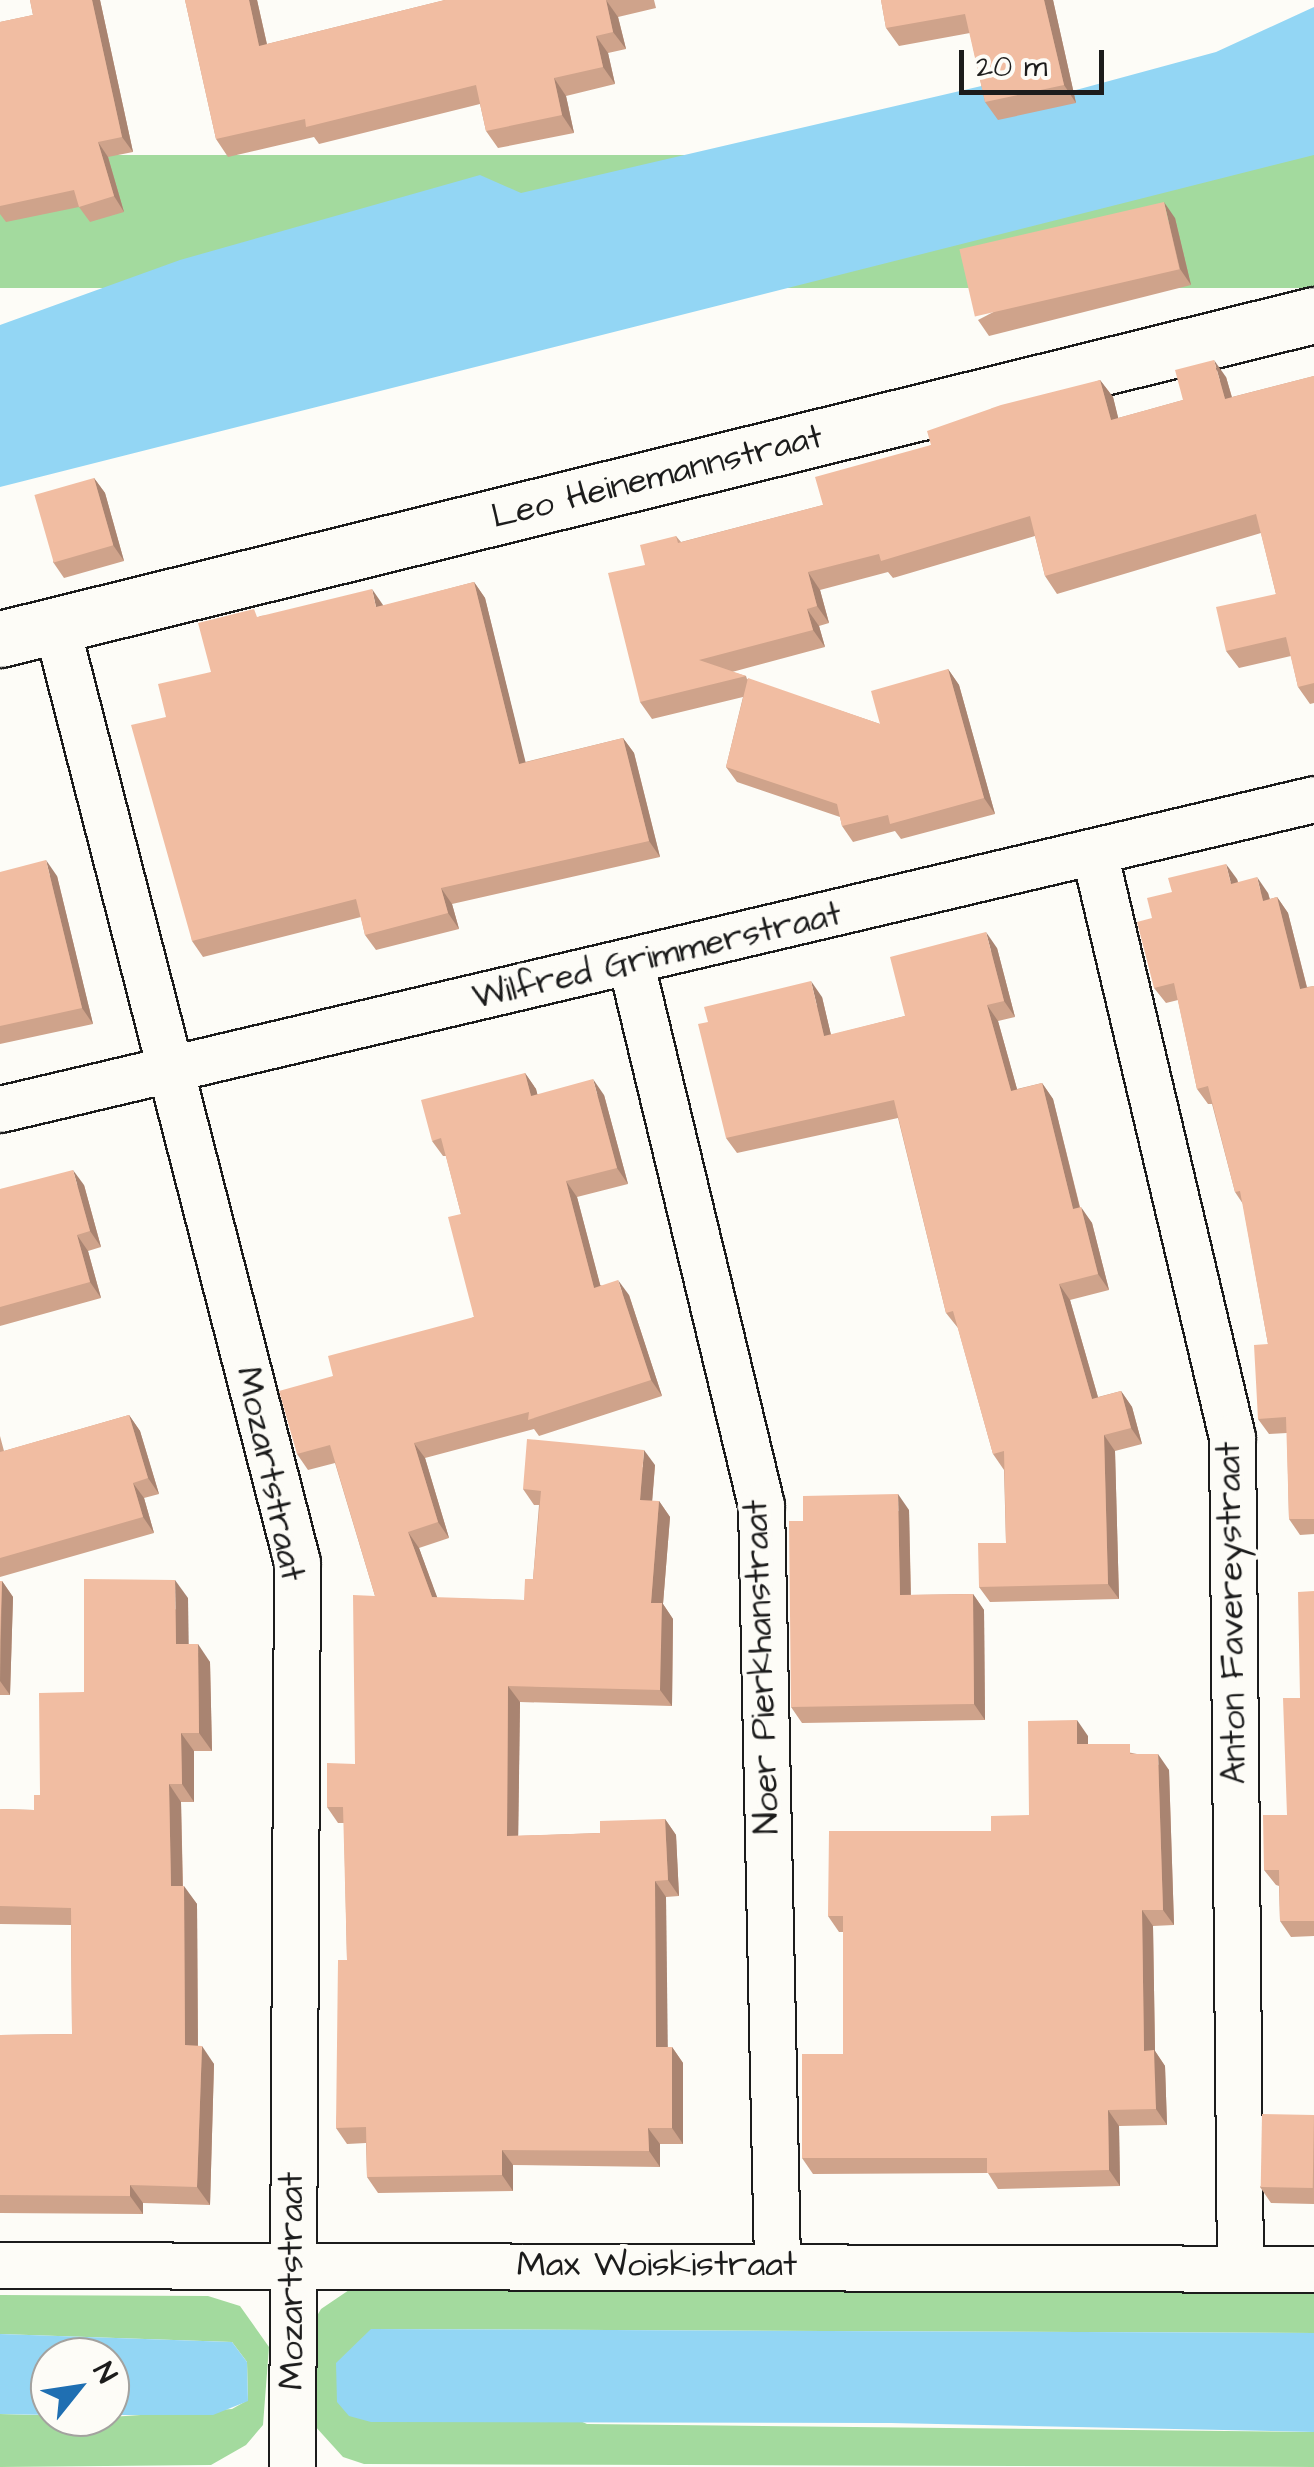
<!DOCTYPE html>
<style>
body{margin:0}
#map{position:relative;width:1314px;height:2467px;overflow:hidden;background:#fdfcf7;font-family:"Architects Daughter",sans-serif}
div>[style]{position:absolute}
[style*='--x']{left:calc(var(--x)*1px);top:calc(var(--y)*1px);width:calc(var(--w)*1px);rotate:calc(var(--a)*1deg)}
.green>*{inset:0;background:#a3da9e;transform-origin:0 0}
.water>*{inset:0;background:#93d6f4}
.roads{filter:drop-shadow(2px 0 #1c1c1c) drop-shadow(-2px 0 #1c1c1c) drop-shadow(0 2px #1c1c1c) drop-shadow(0 -2px #1c1c1c)}
.street>*{height:45px;margin:-22.5px;padding:0 22.5px;transform-origin:22.5px;border-radius:22.5px;background:#fdfcf7}
.secondary>*{height:55px;margin:-27.5px;padding:0 27.5px;transform-origin:27.5px;border-radius:27.5px;background:#fdfcf7}
.wall>*{inset:0;background:#cfa38b}
.shaded-wall>*{inset:0;background:#a98471}
.building>*{inset:0;background:#f1bda2;transform-origin:0 0}
span{translate:-50% -50%;white-space:nowrap;text-align:center;line-height:1.15;-webkit-text-stroke:9px #fdfcf7;paint-order:stroke}
.street-label{font-size:35px;color:#1c1c1c}
.north{position:absolute;left:30px;top:2337px;width:100px;height:100px;box-sizing:border-box;background:#fdfcf7;border:2px solid #a3a29f;border-radius:50%;rotate:60deg;font-size:28px;font-weight:700;line-height:40px;text-align:center;color:#1c1c1c}
.north::after{content:'';display:block;margin:auto;width:35px;height:45px;background:#1f6fb2;clip-path:polygon(50% 0,100% 100%,50% 72%,0 100%)}
.scale{position:absolute;left:959px;top:50px;width:145px;height:45px;box-sizing:border-box;border:5px solid #1c1c1c;border-top:0;padding-left:12px;font-size:30px;line-height:35px;white-space:nowrap;color:#1c1c1c;-webkit-text-stroke:8px #fdfcf7;paint-order:stroke}
</style>
<div id="map">
<div class="green">
<div style="left:1314px;top:155px;width:133px;height:1355px;rotate:90deg"></div>
<div style="clip-path:polygon(883px 2284px,1314px 2292px,1314px 2333px,371px 2329px,587px 2424px,1314px 2432px,1314px 2467px,364px 2464px,343px 2457px,314px 2425px,311px 2326px,321px 2309px,352px 2288px)"></div>
<div style="clip-path:polygon(0 2295px,208px 2296px,240px 2306px,269px 2347px,263px 2425px,246px 2445px,211px 2465px,0 2467px,0 2414px,110px 2417px,232px 2409px,248px 2400px,247px 2362px,232px 2342px,0 2334px)"></div>
</div>
<div class="water">
<div style="clip-path:polygon(1314px 7px,1314px 155px,0 487px,0 325px,180px 260px,480px 175px,521px 193px,990px 84px,1017px 106px,1216px 52px)"></div>
<div style="clip-path:polygon(371px 2329px,1314px 2333px,1314px 2432px,891px 2423px,371px 2422px,349px 2416px,337px 2402px,336px 2363px)"></div>
<div style="clip-path:polygon(0 2334px,232px 2342px,247px 2362px,248px 2401px,213px 2415px,110px 2415px,110px 2357px,50px 2357px,50px 2415px,0 2414px)"></div>
</div>
<div class="roads">
<div class="street">
<div style="--x:56;--y:625;--w:967;--a:75.58"></div>
<div style="--x:297;--y:1562;--w:905;--a:90.32"></div>
<div style="--x:1094;--y:852;--w:601;--a:76.73"></div>
<div style="--x:1232;--y:1437;--w:832;--a:89.45"></div>
<div style="--x:631;--y:964;--w:556;--a:76.49"></div>
<div style="--x:761;--y:1505;--w:760;--a:88.79"></div>
<div style="--x:0;--y:1109;--w:1350;--a:-13.27"></div>
<div style="--x:0;--y:2265;--w:1314;--a:0.17"></div>
</div>
<div class="secondary">
<div style="--x:0;--y:639;--w:1353;--a:-13.85"></div>
</div>
</div>
<div class="wall">
<div style="clip-path:polygon(30px 0,100px 0,133px 152px,108px 157px,124px 212px,90px 222px,79px 207px,6px 222px,0 214px,0 22px,33px 15px)"></div>
<div style="clip-path:polygon(185px 0,257px 0,267px 44px,445px 0,654px 0,656px 8px,618px 17px,626px 49px,608px 53px,615px 84px,566px 96px,574px 133px,498px 148px,486px 131px,480px 104px,319px 144px,314px 137px,228px 157px,216px 139px)"></div>
<div style="clip-path:polygon(881px 0,1053px 0,1076px 103px,998px 120px,985px 102px,970px 33px,899px 46px,886px 28px)"></div>
<div style="clip-path:polygon(1175px 218px,1191px 285px,989px 336px,978px 320px)"></div>
<div style="clip-path:polygon(1314px 376px,1314px 703px,1310px 704px,1298px 687px,1291px 656px,1239px 668px,1226px 651px,1276px 594px,1261px 533px,1057px 594px,1045px 576px,1035px 536px,893px 578px,888px 572px,820px 590px,829px 623px,819px 626px,825px 647px,732px 672px,746px 676px,747px 679px,880px 724px,948px 669px,959px 685px,995px 814px,901px 839px,895px 831px,853px 842px,842px 826px,840px 817px,737px 782px,726px 767px,743px 697px,652px 719px,640px 702px,645px 565px,676px 536px,681px 542px,823px 505px,931px 445px,1100px 380px,1113px 397px,1118px 418px,1183px 400px,1226px 377px,1232px 397px)"></div>
<div style="clip-path:polygon(94px 478px,105px 493px,124px 561px,64px 578px,53px 562px)"></div>
<div style="clip-path:polygon(474px 582px,485px 598px,525px 762px,623px 738px,634px 753px,660px 857px,452px 904px,459px 929px,376px 950px,365px 935px,361px 917px,203px 957px,192px 941px,166px 717px,211px 672px,260px 616px,383px 606px)"></div>
<div style="clip-path:polygon(0 872px,57px 876px,93px 1024px,0 1044px)"></div>
<div style="clip-path:polygon(1237px 879px,1238px 882px,1268px 893px,1270px 899px,1277px 897px,1288px 913px,1307px 987px,1314px 986px,1314px 1534px,1300px 1535px,1289px 1519px,1287px 1433px,1269px 1434px,1258px 1419px,1268px 1344px,1243px 1204px,1235px 1192px,1212px 1104px,1208px 1104px,1197px 1089px,1178px 1000px,1166px 1003px,1154px 988px,1152px 918px)"></div>
<div style="clip-path:polygon(997px 948px,1015px 1017px,998px 1021px,1017px 1089px,1042px 1083px,1053px 1099px,1080px 1207px,1092px 1223px,1109px 1290px,1070px 1300px,1098px 1397px,1121px 1391px,1132px 1407px,1142px 1444px,1115px 1451px,1119px 1599px,990px 1602px,979px 1587px,1006px 1543px,1004px 1470px,993px 1454px,958px 1328px,946px 1313px,898px 1118px,737px 1153px,726px 1138px,822px 997px,831px 1035px,905px 1016px)"></div>
<div style="clip-path:polygon(525px 1073px,536px 1089px,537px 1094px,604px 1095px,628px 1184px,577px 1197px,600px 1285px,629px 1295px,662px 1396px,539px 1436px,534px 1429px,425px 1458px,449px 1538px,419px 1548px,437px 1598px,524px 1600px,533px 1579px,539px 1505px,534px 1505px,523px 1489px,655px 1465px,652px 1501px,659px 1501px,670px 1517px,663px 1604px,673px 1619px,672px 1706px,520px 1702px,518px 1836px,600px 1833px,665px 1819px,676px 1835px,679px 1896px,666px 1897px,667px 2047px,672px 2047px,683px 2063px,683px 2144px,660px 2144px,660px 2167px,513px 2165px,513px 2191px,378px 2193px,367px 2177px,366px 2143px,347px 2144px,336px 2128px,347px 1960px,344px 1823px,338px 1823px,327px 1807px,355px 1764px,375px 1596px,335px 1463px,308px 1470px,297px 1454px,333px 1376px,474px 1317px,461px 1214px,446px 1156px,443px 1156px,432px 1141px)"></div>
<div style="clip-path:polygon(84px 1185px,101px 1247px,88px 1251px,101px 1298px,0 1326px,0 1189px)"></div>
<div style="clip-path:polygon(129px 1415px,140px 1431px,159px 1494px,144px 1498px,154px 1533px,0 1577px,0 1436px,4px 1451px)"></div>
<div style="clip-path:polygon(909px 1510px,911px 1595px,973px 1594px,984px 1610px,985px 1720px,802px 1723px,791px 1707px,803px 1521px)"></div>
<div style="clip-path:polygon(0 1581px,2px 1581px,13px 1597px,10px 1695px,0 1695px)"></div>
<div style="clip-path:polygon(1314px 1591px,1314px 1936px,1291px 1937px,1280px 1921px,1279px 1886px,1276px 1885px,1264px 1870px,1287px 1815px)"></div>
<div style="clip-path:polygon(188px 1598px,188px 1644px,210px 1662px,212px 1751px,194px 1751px,194px 1802px,181px 1802px,183px 1886px,197px 1904px,198px 2046px,214px 2064px,210px 2205px,143px 2203px,143px 2214px,0 2213px,0 2035px,72px 2034px,71px 1925px,0 1924px,0 1809px,34px 1810px,84px 1692px)"></div>
<div style="clip-path:polygon(1088px 1736px,1088px 1744px,1137px 1754px,1169px 1770px,1174px 1925px,1153px 1926px,1155px 2051px,1165px 2066px,1167px 2125px,1119px 2126px,1120px 2186px,998px 2189px,988px 2173px,813px 2174px,802px 2158px,843px 2054px,843px 1932px,839px 1932px,828px 1916px,1029px 1815px)"></div>
<div style="clip-path:polygon(1314px 2115px,1314px 2204px,1271px 2203px,1260px 2187px)"></div>
</div>
<div class="shaded-wall">
<div style="clip-path:polygon(92px 0,100px 0,133px 152px,122px 137px)"></div>
<div style="clip-path:polygon(249px 0,257px 0,271px 63px,259px 46px)"></div>
<div style="clip-path:polygon(606px 0,618px 17px,626px 49px,613px 32px)"></div>
<div style="clip-path:polygon(1044px 0,1053px 0,1076px 103px,1064px 85px)"></div>
<div style="clip-path:polygon(596px 36px,608px 53px,615px 84px,603px 67px)"></div>
<div style="clip-path:polygon(554px 78px,566px 96px,574px 133px,562px 115px)"></div>
<div style="clip-path:polygon(98px 142px,108px 157px,124px 212px,114px 196px)"></div>
<div style="clip-path:polygon(1164px 202px,1175px 218px,1191px 285px,1180px 269px)"></div>
<div style="clip-path:polygon(1214px 360px,1226px 377px,1237px 416px,1225px 399px)"></div>
<div style="clip-path:polygon(1100px 380px,1113px 397px,1123px 437px,1111px 420px)"></div>
<div style="clip-path:polygon(94px 478px,105px 493px,124px 561px,113px 545px)"></div>
<div style="clip-path:polygon(808px 572px,820px 590px,829px 623px,817px 606px)"></div>
<div style="clip-path:polygon(474px 582px,485px 598px,530px 780px,519px 764px)"></div>
<div style="clip-path:polygon(372px 589px,383px 605px,387px 623px,376px 607px)"></div>
<div style="clip-path:polygon(807px 609px,819px 626px,825px 647px,813px 630px)"></div>
<div style="clip-path:polygon(948px 669px,959px 685px,995px 814px,984px 798px)"></div>
<div style="clip-path:polygon(623px 738px,634px 753px,660px 857px,649px 841px)"></div>
<div style="clip-path:polygon(46px 860px,57px 876px,93px 1024px,82px 1008px)"></div>
<div style="clip-path:polygon(1226px 864px,1237px 879px,1242px 900px,1231px 884px)"></div>
<div style="clip-path:polygon(1257px 877px,1268px 893px,1274px 917px,1263px 901px)"></div>
<div style="clip-path:polygon(441px 888px,452px 904px,459px 929px,448px 913px)"></div>
<div style="clip-path:polygon(1277px 897px,1288px 913px,1311px 1004px,1300px 989px)"></div>
<div style="clip-path:polygon(986px 932px,997px 948px,1015px 1017px,1004px 1001px)"></div>
<div style="clip-path:polygon(811px 981px,822px 997px,835px 1052px,824px 1036px)"></div>
<div style="clip-path:polygon(987px 1005px,998px 1021px,1022px 1107px,1011px 1091px)"></div>
<div style="clip-path:polygon(525px 1073px,536px 1089px,542px 1112px,531px 1096px)"></div>
<div style="clip-path:polygon(593px 1079px,604px 1095px,628px 1184px,617px 1168px)"></div>
<div style="clip-path:polygon(1042px 1083px,1053px 1099px,1084px 1225px,1073px 1209px)"></div>
<div style="clip-path:polygon(73px 1170px,84px 1185px,101px 1247px,90px 1231px)"></div>
<div style="clip-path:polygon(566px 1181px,577px 1197px,605px 1303px,594px 1288px)"></div>
<div style="clip-path:polygon(1081px 1207px,1092px 1223px,1109px 1290px,1098px 1274px)"></div>
<div style="clip-path:polygon(77px 1235px,88px 1251px,101px 1298px,90px 1282px)"></div>
<div style="clip-path:polygon(618px 1280px,629px 1295px,662px 1396px,651px 1380px)"></div>
<div style="clip-path:polygon(1059px 1284px,1070px 1300px,1103px 1415px,1092px 1399px)"></div>
<div style="clip-path:polygon(1121px 1391px,1132px 1407px,1142px 1444px,1131px 1428px)"></div>
<div style="clip-path:polygon(129px 1415px,140px 1431px,159px 1494px,148px 1478px)"></div>
<div style="clip-path:polygon(1104px 1435px,1115px 1451px,1119px 1599px,1108px 1584px)"></div>
<div style="clip-path:polygon(414px 1443px,425px 1458px,449px 1538px,438px 1522px)"></div>
<div style="clip-path:polygon(644px 1450px,655px 1465px,651px 1516px,640px 1500px)"></div>
<div style="clip-path:polygon(133px 1483px,144px 1498px,154px 1533px,143px 1517px)"></div>
<div style="clip-path:polygon(898px 1494px,909px 1510px,911px 1611px,900px 1595px)"></div>
<div style="clip-path:polygon(659px 1501px,670px 1517px,663px 1604px,673px 1619px,672px 1706px,660px 1690px,651px 1603px)"></div>
<div style="clip-path:polygon(408px 1532px,419px 1548px,443px 1613px,432px 1597px)"></div>
<div style="clip-path:polygon(175px 1580px,188px 1598px,189px 1662px,176px 1644px)"></div>
<div style="clip-path:polygon(2px 1581px,13px 1597px,10px 1695px,0 1681px)"></div>
<div style="clip-path:polygon(973px 1594px,984px 1610px,985px 1720px,974px 1704px)"></div>
<div style="clip-path:polygon(198px 1644px,210px 1662px,212px 1751px,199px 1733px)"></div>
<div style="clip-path:polygon(508px 1686px,520px 1702px,518px 1852px,507px 1836px)"></div>
<div style="clip-path:polygon(1077px 1720px,1088px 1736px,1088px 1760px,1077px 1744px)"></div>
<div style="clip-path:polygon(181px 1733px,194px 1751px,194px 1802px,182px 1784px)"></div>
<div style="clip-path:polygon(1158px 1754px,1169px 1770px,1174px 1925px,1163px 1910px)"></div>
<div style="clip-path:polygon(169px 1784px,181px 1802px,183px 1904px,171px 1886px)"></div>
<div style="clip-path:polygon(665px 1819px,676px 1835px,679px 1896px,668px 1880px)"></div>
<div style="clip-path:polygon(655px 1881px,666px 1897px,668px 2063px,656px 2047px)"></div>
<div style="clip-path:polygon(184px 1886px,197px 1904px,198px 2063px,185px 2045px)"></div>
<div style="clip-path:polygon(1142px 1910px,1153px 1926px,1155px 2051px,1165px 2066px,1167px 2125px,1156px 2109px,1144px 2051px)"></div>
<div style="clip-path:polygon(202px 2046px,214px 2064px,210px 2205px,197px 2187px)"></div>
<div style="clip-path:polygon(672px 2047px,683px 2063px,683px 2144px,672px 2128px)"></div>
<div style="clip-path:polygon(1108px 2110px,1119px 2126px,1120px 2186px,1109px 2170px)"></div>
<div style="clip-path:polygon(648px 2128px,660px 2144px,660px 2167px,649px 2151px)"></div>
<div style="clip-path:polygon(502px 2150px,513px 2165px,513px 2191px,502px 2175px)"></div>
<div style="clip-path:polygon(130px 2185px,143px 2203px,143px 2214px,130px 2196px)"></div>
</div>
<div class="building">
<div style="clip-path:polygon(30px 0,92px 0,122px 137px,98px 142px,114px 196px,79px 207px,74px 190px,0 206px,0 22px,33px 15px)"></div>
<div style="clip-path:polygon(185px 0,249px 0,259px 46px,445px 0,606px 0,613px 32px,596px 36px,603px 67px,554px 78px,562px 115px,486px 131px,476px 85px,306px 127px,305px 119px,216px 139px)"></div>
<div style="clip-path:polygon(881px 0,1044px 0,1064px 85px,985px 102px,965px 14px,886px 28px)"></div>
<div style="left:1164px;top:202px;width:69px;height:210px;rotate:77deg"></div>
<div style="clip-path:polygon(1214px 360px,1225px 399px,1314px 376px,1314px 683px,1298px 687px,1286px 637px,1226px 651px,1216px 607px,1276px 594px,1256px 514px,1045px 576px,1030px 516px,881px 561px,879px 554px,808px 572px,817px 606px,807px 609px,813px 630px,699px 660px,746px 676px,640px 702px,608px 573px,645px 565px,640px 545px,676px 536px,678px 543px,823px 505px,815px 477px,931px 445px,927px 431px,1001px 405px,1100px 380px,1111px 420px,1183px 400px,1175px 370px)"></div>
<div style="left:94px;top:478px;width:70px;height:62px;rotate:74deg"></div>
<div style="clip-path:polygon(474px 582px,519px 764px,623px 738px,649px 841px,441px 888px,448px 913px,365px 935px,356px 899px,192px 941px,131px 725px,166px 717px,158px 684px,211px 672px,198px 623px,254px 609px,257px 617px,372px 589px,376px 607px)"></div>
<div style="clip-path:polygon(948px 669px,984px 798px,890px 824px,888px 815px,842px 826px,837px 804px,726px 767px,748px 678px,880px 724px,871px 691px)"></div>
<div style="clip-path:polygon(46px 860px,82px 1008px,0 1026px,0 872px)"></div>
<div style="clip-path:polygon(1226px 864px,1231px 884px,1257px 877px,1263px 901px,1277px 897px,1300px 989px,1314px 986px,1314px 1519px,1289px 1519px,1286px 1417px,1258px 1419px,1254px 1345px,1268px 1344px,1240px 1191px,1235px 1192px,1208px 1086px,1197px 1089px,1174px 983px,1154px 988px,1137px 922px,1152px 918px,1147px 898px,1172px 892px,1168px 878px)"></div>
<div style="clip-path:polygon(986px 932px,1004px 1001px,987px 1005px,1011px 1091px,1042px 1083px,1073px 1209px,1081px 1207px,1098px 1274px,1059px 1284px,1092px 1399px,1121px 1391px,1131px 1428px,1104px 1435px,1108px 1584px,979px 1587px,978px 1543px,1006px 1543px,1004px 1451px,993px 1454px,953px 1311px,946px 1313px,894px 1100px,726px 1138px,698px 1024px,708px 1022px,704px 1007px,811px 981px,824px 1036px,905px 1016px,890px 957px)"></div>
<div style="clip-path:polygon(525px 1073px,531px 1096px,593px 1079px,617px 1168px,566px 1181px,594px 1288px,618px 1280px,651px 1380px,528px 1420px,529px 1412px,414px 1443px,438px 1522px,408px 1532px,432px 1597px,524px 1600px,525px 1579px,533px 1579px,541px 1491px,523px 1489px,527px 1439px,644px 1450px,640px 1500px,659px 1501px,651px 1603px,662px 1603px,660px 1690px,508px 1686px,507px 1836px,600px 1833px,600px 1821px,665px 1819px,668px 1880px,655px 1881px,656px 2047px,672px 2047px,672px 2128px,648px 2128px,649px 2151px,502px 2150px,502px 2175px,367px 2177px,366px 2127px,336px 2128px,338px 1960px,347px 1960px,343px 1807px,327px 1807px,327px 1763px,355px 1764px,353px 1595px,375px 1596px,330px 1445px,297px 1454px,279px 1391px,333px 1376px,328px 1356px,474px 1317px,448px 1217px,461px 1214px,441px 1138px,432px 1141px,421px 1100px)"></div>
<div style="clip-path:polygon(73px 1170px,90px 1231px,77px 1235px,90px 1282px,0 1307px,0 1189px)"></div>
<div style="clip-path:polygon(129px 1415px,148px 1478px,133px 1483px,143px 1517px,0 1558px,0 1452px)"></div>
<div style="clip-path:polygon(898px 1494px,900px 1595px,973px 1594px,974px 1704px,791px 1707px,789px 1521px,803px 1521px,803px 1496px)"></div>
<div style="clip-path:polygon(84px 1579px,175px 1580px,176px 1644px,198px 1644px,199px 1733px,181px 1733px,182px 1784px,169px 1784px,171px 1886px,184px 1886px,185px 2045px,202px 2046px,197px 2187px,130px 2185px,130px 2196px,0 2195px,0 2035px,72px 2034px,71px 1908px,0 1906px,0 1809px,34px 1810px,34px 1795px,40px 1795px,39px 1693px,84px 1692px)"></div>
<div style="clip-path:polygon(0 1581px,2px 1581px,0 1640px)"></div>
<div style="clip-path:polygon(1314px 1591px,1314px 1921px,1280px 1921px,1279px 1870px,1264px 1870px,1263px 1815px,1287px 1815px,1283px 1698px,1300px 1698px,1298px 1592px)"></div>
<div style="clip-path:polygon(1077px 1720px,1077px 1744px,1130px 1744px,1130px 1754px,1158px 1754px,1163px 1910px,1142px 1910px,1144px 2051px,1154px 2050px,1156px 2109px,1108px 2110px,1109px 2170px,987px 2173px,987px 2158px,802px 2158px,802px 2054px,843px 2054px,843px 1916px,828px 1916px,829px 1831px,991px 1831px,991px 1816px,1029px 1815px,1028px 1721px)"></div>
<div style="left:1262px;top:2114px;width:52px;height:73px;rotate:1deg"></div>
</div>
<div class="street-label">
<span style="left:657px;top:477px;rotate:-14deg">Leo Heinemannstraat</span>
<span style="left:657px;top:956px;rotate:-13deg">Wilfred Grimmerstraat</span>
<span style="left:270px;top:1474px;rotate:78deg">Mozartstraat</span>
<span style="left:1232px;top:1613px;rotate:-91deg">Anton Favereystraat</span>
<span style="left:762px;top:1667px;rotate:-92deg">Noer Pierkhanstraat</span>
<span style="left:657px;top:2265px">Max Woiskistraat</span>
<span style="left:292px;top:2281px;rotate:-90deg">Mozartstraat</span>
</div>
<div class="north">N</div>
<div class="scale">20 m</div>
</div>
